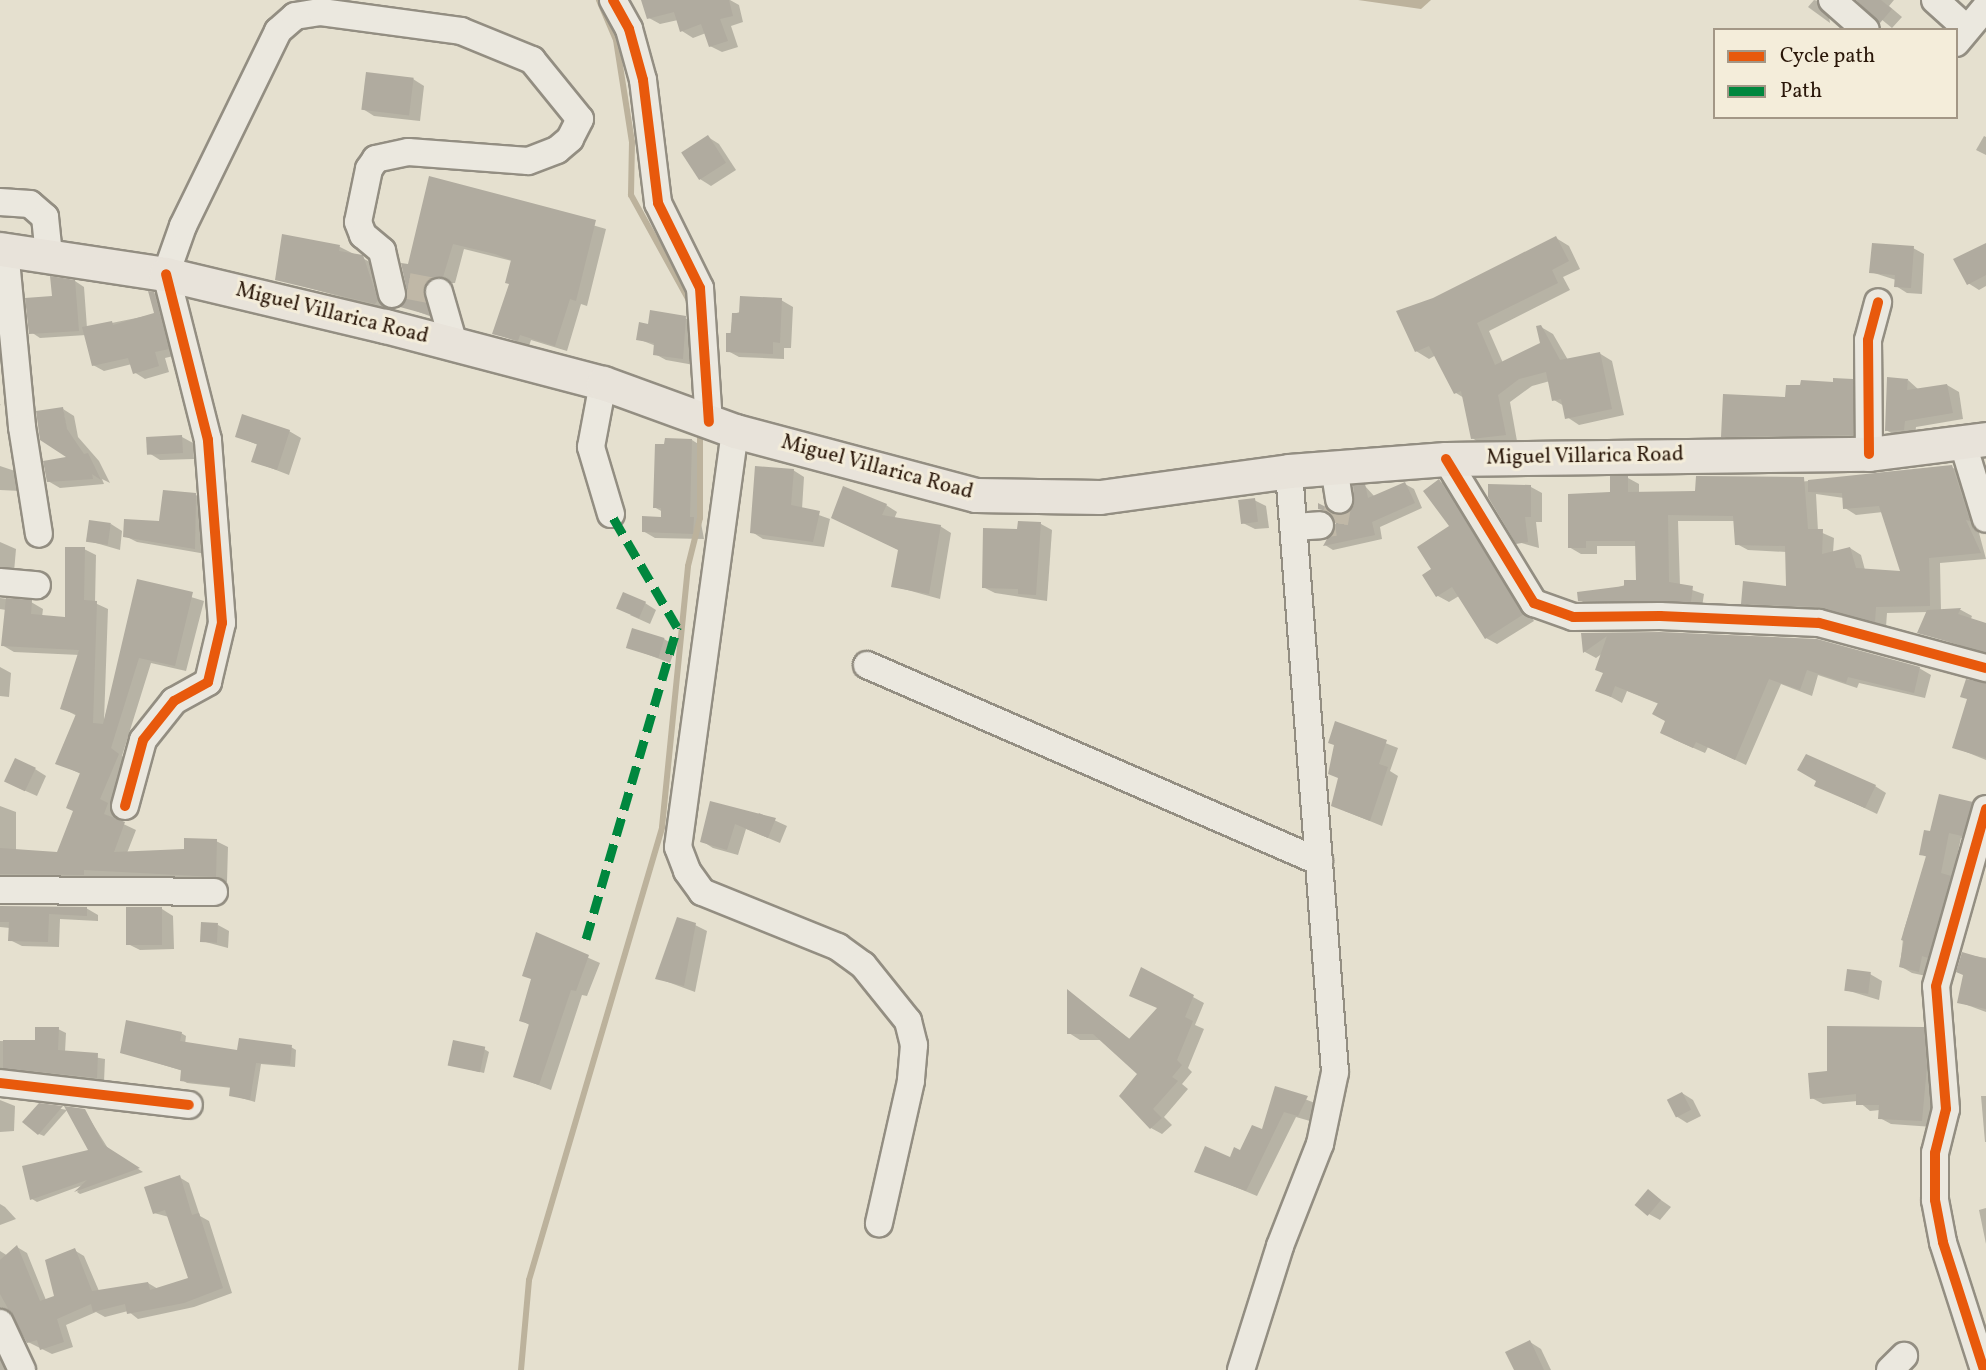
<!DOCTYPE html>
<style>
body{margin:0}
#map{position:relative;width:1986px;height:1370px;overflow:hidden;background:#e5e0cf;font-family:Vollkorn,serif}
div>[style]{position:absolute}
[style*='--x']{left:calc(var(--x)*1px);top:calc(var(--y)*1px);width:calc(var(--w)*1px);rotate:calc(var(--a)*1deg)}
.water>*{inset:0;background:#bcb29c}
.shadow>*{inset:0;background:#0003;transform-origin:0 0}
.stream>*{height:6px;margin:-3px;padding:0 3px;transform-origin:3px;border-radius:3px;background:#bcb29c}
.building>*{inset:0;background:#b0ab9f;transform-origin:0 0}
.minor-tunnel>*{height:26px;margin-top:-13px;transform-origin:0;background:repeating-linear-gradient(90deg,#c0b8a7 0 26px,transparent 0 39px)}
.roads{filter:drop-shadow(2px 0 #938e82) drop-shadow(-2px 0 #938e82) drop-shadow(0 2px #938e82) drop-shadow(0 -2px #938e82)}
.minor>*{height:26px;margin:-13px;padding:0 13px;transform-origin:13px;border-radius:13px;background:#ebe8df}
.major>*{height:33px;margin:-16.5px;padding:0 16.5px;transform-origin:16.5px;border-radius:16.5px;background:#e8e3da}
.quiet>*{height:9px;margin-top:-4.5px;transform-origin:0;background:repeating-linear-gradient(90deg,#00873e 0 18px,transparent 0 27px)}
.cycleway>*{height:10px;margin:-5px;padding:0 5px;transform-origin:5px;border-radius:5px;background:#e8590c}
span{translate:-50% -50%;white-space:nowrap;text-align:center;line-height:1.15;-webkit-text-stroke:6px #f4edda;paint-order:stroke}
.street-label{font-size:21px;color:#2a1709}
.legend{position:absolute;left:1713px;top:28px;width:245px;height:91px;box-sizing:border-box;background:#f4edda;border:2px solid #a39786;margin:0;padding:9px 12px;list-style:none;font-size:21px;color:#2a1709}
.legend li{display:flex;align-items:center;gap:14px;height:35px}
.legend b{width:35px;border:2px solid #a39786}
</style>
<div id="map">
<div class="water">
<div style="clip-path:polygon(1358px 0,1431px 0,1421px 9px)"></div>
</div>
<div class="shadow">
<div style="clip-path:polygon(642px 0,730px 0,739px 5px,743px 22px,731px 26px,738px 47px,722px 52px,710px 46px,706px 33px,693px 38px,682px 31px,678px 20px,660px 24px,649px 18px)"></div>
<div style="clip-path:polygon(1814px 0,1827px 3px,1830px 23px,1808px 7px)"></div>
<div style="clip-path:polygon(1858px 0,1894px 0,1889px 6px,1902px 17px,1892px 28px)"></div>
<div style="clip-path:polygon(413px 79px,424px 86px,420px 121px,374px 116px,363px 109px)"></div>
<div style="clip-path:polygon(1984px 136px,1986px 137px,1986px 155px,1976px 150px)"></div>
<div style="clip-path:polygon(708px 137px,719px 144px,736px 170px,711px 186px,700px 179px)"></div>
<div style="clip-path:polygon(430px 178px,606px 229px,587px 306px,581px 304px,567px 351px,531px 340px,529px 346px,494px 333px,511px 284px,512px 261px,464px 249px,455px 283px,446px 283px,440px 320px,403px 306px)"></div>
<div style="clip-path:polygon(284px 236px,340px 247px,374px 264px,385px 309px,277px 279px)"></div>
<div style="clip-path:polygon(1556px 238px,1569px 246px,1580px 269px,1563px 277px,1570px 290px,1489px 331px,1503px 363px,1542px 344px,1541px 327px,1553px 334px,1568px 360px,1599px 353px,1612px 361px,1624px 415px,1579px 425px,1567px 417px,1564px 406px,1554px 400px,1550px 381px,1532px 386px,1510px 402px,1517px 441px,1485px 446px,1472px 438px,1464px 398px,1456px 393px,1436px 355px,1429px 359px,1416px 351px,1433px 300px)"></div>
<div style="clip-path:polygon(1913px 248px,1924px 254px,1922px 294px,1907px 293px,1896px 286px,1896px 280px,1871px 272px)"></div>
<div style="clip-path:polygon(1986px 248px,1986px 286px,1979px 290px,1968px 283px)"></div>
<div style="clip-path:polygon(75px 281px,84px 287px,87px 328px,156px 314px,154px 293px,164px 300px,178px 355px,165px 358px,169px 372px,145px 379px,134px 372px,132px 364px,104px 371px,93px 365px,86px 335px,40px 338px,31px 332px,53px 298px)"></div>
<div style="clip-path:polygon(781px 300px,793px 307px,791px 348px,784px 348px,784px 359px,739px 357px,728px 351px,733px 314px)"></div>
<div style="clip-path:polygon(685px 318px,697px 324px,694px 365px,666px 360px,655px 354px,656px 346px,638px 339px,650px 326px)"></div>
<div style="clip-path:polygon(1908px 380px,1919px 390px,1947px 385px,1959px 392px,1963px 419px,1916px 427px,1915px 436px,1898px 437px,1886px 430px)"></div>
<div style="clip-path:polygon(1852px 381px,1864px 387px,1864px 441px,1734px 442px,1723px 436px,1787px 399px)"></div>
<div style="left:0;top:404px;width:1px;height:26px;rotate:45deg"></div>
<div style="clip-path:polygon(63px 409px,74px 416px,78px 437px,99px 461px,110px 483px,102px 479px,104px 484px,60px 488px,48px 481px,71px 458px)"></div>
<div style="clip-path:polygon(289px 431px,301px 438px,289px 475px,253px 461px,258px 445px,237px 436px)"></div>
<div style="clip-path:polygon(182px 437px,193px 443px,194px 459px,160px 460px,149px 453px)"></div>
<div style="clip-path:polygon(692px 440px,703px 447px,701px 523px,704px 539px,655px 538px,643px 531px,662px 519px,663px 512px,654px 507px)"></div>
<div style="clip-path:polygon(0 466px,21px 473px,21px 491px,0 490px)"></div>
<div style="clip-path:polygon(evenodd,1951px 467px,1963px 473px,1986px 559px,1940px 563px,1941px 611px,1961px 610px,1972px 616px,1969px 624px,1986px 625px,1986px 654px,1919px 632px,1928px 612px,1887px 613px,1886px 627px,1833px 613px,1754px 609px,1743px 603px,1788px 588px,1787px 552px,1748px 550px,1737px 544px,1735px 521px,1678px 521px,1680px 586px,1704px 594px,1702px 607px,1591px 607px,1580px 600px,1637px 581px,1637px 546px,1597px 546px,1597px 554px,1581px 554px,1569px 547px,1612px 494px,1612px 478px,1628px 478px,1639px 484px,1639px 494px,1697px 492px,1951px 467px,1816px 494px,1844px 498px,1845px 508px,1856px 515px,1883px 512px,1902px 573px,1865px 570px,1861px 555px,1850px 548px,1833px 553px,1834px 538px,1818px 531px,1816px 494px)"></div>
<div style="clip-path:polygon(793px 470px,804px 477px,802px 509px,830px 519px,824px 547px,763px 539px,752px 532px)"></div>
<div style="clip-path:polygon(1439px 481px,1450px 487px,1534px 621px,1497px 644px,1486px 638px,1459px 596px,1449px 602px,1438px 596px,1434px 570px,1451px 527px)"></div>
<div style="clip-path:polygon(1405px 484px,1414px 489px,1422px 508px,1380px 527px,1382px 539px,1333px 550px,1325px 545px,1338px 523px,1320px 506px,1342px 517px,1356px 506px,1365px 486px,1375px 497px)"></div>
<div style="clip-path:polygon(1490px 486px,1531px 487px,1542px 493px,1542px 522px,1536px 522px,1539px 548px,1518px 542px)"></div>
<div style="clip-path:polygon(196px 495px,207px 502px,206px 554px,137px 542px,125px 536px,161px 523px)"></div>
<div style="clip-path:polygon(1254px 500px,1266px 506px,1269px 528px,1255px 529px,1243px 523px)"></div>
<div style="clip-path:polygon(886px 505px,897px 512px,894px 519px,940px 526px,951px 533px,940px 599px,893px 586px,899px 550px,833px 518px)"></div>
<div style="clip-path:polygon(111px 524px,122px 531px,120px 550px,89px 541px)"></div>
<div style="clip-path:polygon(1041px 524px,1052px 530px,1047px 601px,995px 593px,983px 587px,1019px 531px)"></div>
<div style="clip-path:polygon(0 542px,16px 549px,14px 572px,0 580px)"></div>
<div style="clip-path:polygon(84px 549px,96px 555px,95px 603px,108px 609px,104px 721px,139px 581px,204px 601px,186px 671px,151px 663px,122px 756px,129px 761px,111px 806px,119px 811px,115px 820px,136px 830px,127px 853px,185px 850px,216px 841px,228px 847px,227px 882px,95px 876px,95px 881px,0 886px,0 806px,16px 812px,16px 851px,58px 854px,75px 811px,81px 774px,58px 763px,77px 716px,62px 708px,80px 655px,14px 652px,2px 645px,6px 610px,0 609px,0 598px,31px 602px,43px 609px,42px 617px,66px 619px)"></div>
<div style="clip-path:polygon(645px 603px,656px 610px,650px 624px,630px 615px)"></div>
<div style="clip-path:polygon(1583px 634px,1660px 634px,1919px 668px,1931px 675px,1925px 698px,1859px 683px,1857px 688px,1818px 675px,1812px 696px,1781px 684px,1746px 765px,1708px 747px,1705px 753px,1673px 739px,1659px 704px,1627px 691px,1622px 703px,1598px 690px,1605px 673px,1603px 653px,1596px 658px,1585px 652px)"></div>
<div style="clip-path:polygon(664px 639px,676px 646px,670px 663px,628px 647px)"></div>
<div style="clip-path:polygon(0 667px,11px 673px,9px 697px,0 696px)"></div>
<div style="clip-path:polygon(1986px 684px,1986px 760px,1954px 747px)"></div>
<div style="clip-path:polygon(1336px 724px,1398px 748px,1390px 771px,1398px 776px,1382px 826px,1345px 811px)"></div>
<div style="clip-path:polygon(35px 769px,46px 776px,37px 796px,19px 788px)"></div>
<div style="clip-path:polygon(1816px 785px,1875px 786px,1886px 793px,1877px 814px)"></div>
<div style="clip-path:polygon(711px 803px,757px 817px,759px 813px,787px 826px,780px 843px,746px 829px,738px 855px,713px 848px,702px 841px)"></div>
<div style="clip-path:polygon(1972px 803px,1983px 810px,1973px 841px,1961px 838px,1952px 879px,1961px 885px,1931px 977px,1912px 973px,1900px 966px,1904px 930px,1927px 857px,1921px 854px)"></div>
<div style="clip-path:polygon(0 908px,86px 908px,98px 915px,98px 921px,60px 919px,59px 947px,22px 946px,10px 940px,10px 928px,0 927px)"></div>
<div style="clip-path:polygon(162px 909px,173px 916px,174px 949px,140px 950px,128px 944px)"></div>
<div style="clip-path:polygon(218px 925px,229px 931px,228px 948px,202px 941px)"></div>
<div style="clip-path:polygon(695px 925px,707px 931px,695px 992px,657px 978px)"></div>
<div style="clip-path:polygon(537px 935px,600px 963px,587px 996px,582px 995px,551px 1090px,515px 1076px,531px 1026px,521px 1020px,533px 980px)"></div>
<div style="clip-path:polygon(1963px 954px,1986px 958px,1986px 1012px,1959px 1002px,1965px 975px)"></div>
<div style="clip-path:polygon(1870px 974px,1882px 981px,1879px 1000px,1846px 990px)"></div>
<div style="clip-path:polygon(1069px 992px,1131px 1040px,1193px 997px,1204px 1003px,1195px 1025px,1204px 1029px,1188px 1068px,1192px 1072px,1182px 1084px,1188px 1089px,1164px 1117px,1172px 1125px,1162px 1134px,1151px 1128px,1139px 1074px,1102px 1040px,1080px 1040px,1069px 1033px)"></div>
<div style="clip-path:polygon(58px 1029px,66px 1033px,65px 1052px,105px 1059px,104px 1082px,0 1073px,0 1037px,0 1041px,37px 1042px)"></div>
<div style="clip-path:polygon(1923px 1029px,1935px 1036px,1933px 1127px,1891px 1124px,1880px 1118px,1880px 1110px,1870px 1111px,1858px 1101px,1823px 1104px,1812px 1098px,1829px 1073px)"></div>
<div style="clip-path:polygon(181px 1033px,186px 1036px,185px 1044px,238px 1052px,291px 1047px,296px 1050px,295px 1067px,261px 1064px,255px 1102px,231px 1095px,232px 1088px,187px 1083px,182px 1080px,183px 1071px,122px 1052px)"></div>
<div style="clip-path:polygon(484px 1049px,489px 1052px,484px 1073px,451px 1065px)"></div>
<div style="clip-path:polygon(1276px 1088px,1315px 1103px,1310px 1121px,1296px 1117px,1257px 1196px,1197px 1171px,1231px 1159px,1263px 1132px)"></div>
<div style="clip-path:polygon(1682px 1093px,1693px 1100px,1701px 1116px,1687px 1123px,1676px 1116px)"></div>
<div style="clip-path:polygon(1981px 1096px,1986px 1096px,1986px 1142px,1985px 1142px)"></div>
<div style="clip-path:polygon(0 1100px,15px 1106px,14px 1131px,0 1132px)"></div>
<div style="clip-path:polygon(40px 1105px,67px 1110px,44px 1136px,39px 1134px)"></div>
<div style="clip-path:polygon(84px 1110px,109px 1150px,143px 1172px,80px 1194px,77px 1192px,83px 1185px,37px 1202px,32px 1199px,91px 1151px)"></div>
<div style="clip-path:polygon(179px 1177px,189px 1183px,200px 1216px,209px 1221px,232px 1293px,194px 1307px,138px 1319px,128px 1311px,105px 1317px,96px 1312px,66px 1325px,73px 1347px,52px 1354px,28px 1342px,14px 1315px,0 1317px,0 1251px,8px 1256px,17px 1247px,27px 1253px,46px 1300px,56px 1297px,74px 1250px,84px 1256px,99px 1291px,148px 1283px,158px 1289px,190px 1280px,169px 1217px,154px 1213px)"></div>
<div style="clip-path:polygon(1648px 1191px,1671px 1207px,1660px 1220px,1649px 1214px)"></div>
<div style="clip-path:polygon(0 1204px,5px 1207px,16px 1219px,0 1225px)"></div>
<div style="clip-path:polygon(1986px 1208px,1986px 1244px,1979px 1210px)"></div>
<div style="clip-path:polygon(1530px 1342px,1541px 1349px,1551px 1370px,1516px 1370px)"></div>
<div style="clip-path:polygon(0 1347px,11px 1370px,0 1370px)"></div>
</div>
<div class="stream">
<div style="--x:599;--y:0;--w:43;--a:67"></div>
<div style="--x:616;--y:40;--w:103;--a:81.1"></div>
<div style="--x:632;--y:142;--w:53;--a:91.1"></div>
<div style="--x:631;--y:195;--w:124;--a:61.2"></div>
<div style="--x:521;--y:1370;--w:90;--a:-84.9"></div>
<div style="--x:529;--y:1280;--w:472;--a:-73.6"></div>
<div style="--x:662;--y:827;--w:262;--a:-84.3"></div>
<div style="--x:688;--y:566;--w:49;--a:-76"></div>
<div style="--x:700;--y:518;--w:86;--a:-90"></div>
</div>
<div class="building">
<div style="clip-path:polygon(641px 0,729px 0,733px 16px,720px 19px,728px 41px,709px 47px,701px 24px,680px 32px,674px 12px,647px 19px)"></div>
<div style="clip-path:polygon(1856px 0,1881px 0,1892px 9px,1880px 23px)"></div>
<div style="left:366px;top:72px;width:48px;height:38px;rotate:7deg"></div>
<div style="left:708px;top:135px;width:33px;height:32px;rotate:57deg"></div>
<div style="clip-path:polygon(429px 176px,596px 220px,576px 301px,570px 299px,555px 346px,520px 335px,518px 341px,492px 334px,509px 284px,505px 283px,511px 260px,495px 254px,453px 244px,443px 277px,434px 277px,424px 288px,429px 315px,400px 307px,407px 291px,401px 263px,408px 264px)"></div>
<div style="clip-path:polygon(282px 234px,340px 245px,339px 251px,363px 255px,378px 300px,375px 304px,275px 280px)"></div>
<div style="clip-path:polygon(1556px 236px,1569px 261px,1552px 270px,1558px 283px,1477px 323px,1495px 365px,1540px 343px,1536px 326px,1541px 325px,1560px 360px,1600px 352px,1612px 409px,1565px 419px,1561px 399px,1552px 401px,1546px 372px,1519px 379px,1498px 395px,1506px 435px,1471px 439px,1461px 391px,1454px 394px,1429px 346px,1415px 352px,1396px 311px,1433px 298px)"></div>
<div style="clip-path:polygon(1872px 243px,1914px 246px,1911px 288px,1894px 287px,1895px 275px,1869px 273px)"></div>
<div style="clip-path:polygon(1986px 243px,1986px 275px,1967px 285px,1953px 259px)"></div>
<div style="clip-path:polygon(50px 276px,75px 280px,79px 331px,29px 334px,25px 298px,52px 296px)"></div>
<div style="clip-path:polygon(148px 291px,154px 292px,169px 349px,155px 352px,159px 366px,133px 374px,128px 358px,92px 366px,82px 327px,112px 321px,113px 325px,154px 313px)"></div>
<div style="clip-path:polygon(740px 296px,782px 298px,780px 343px,773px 342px,773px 354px,726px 352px,726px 333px,731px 333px,732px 313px,739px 313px)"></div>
<div style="clip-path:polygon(650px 310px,686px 316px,683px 359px,653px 355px,654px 343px,636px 340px,639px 322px,648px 324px)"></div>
<div style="clip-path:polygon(1887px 377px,1908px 379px,1907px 390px,1947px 384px,1953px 413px,1905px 421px,1904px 430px,1885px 431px)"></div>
<div style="clip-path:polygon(1833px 378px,1853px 379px,1853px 435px,1721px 437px,1723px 394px,1785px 397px,1786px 385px,1800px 385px,1801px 380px,1833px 382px)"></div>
<div style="clip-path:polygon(63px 407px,67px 429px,84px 454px,88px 453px,101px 480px,92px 474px,93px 479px,47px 482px,43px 461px,66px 457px,40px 440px,36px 411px)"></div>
<div style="clip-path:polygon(242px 414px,290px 430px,277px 470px,251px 462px,257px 444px,235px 437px)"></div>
<div style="left:182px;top:435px;width:18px;height:36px;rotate:87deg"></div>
<div style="clip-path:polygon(665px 438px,692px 439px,690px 517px,694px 517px,693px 534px,642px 532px,642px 516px,661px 517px,661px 508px,653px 508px,655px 444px,664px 444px)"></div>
<div style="clip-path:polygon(1952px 465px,1970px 521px,1966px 520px,1981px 553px,1929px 558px,1930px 606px,1876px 607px,1875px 622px,1820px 607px,1741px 604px,1743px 581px,1786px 586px,1785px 546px,1735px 545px,1733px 516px,1668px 515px,1669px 582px,1693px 586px,1691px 602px,1578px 601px,1577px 592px,1624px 586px,1624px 580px,1636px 580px,1635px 541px,1586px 541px,1586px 548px,1568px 548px,1568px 494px,1610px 492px,1610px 476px,1628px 476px,1628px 492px,1695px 491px,1696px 476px,1804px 477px,1808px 529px,1823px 529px,1822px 554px,1850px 547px,1856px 568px,1900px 571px,1879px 506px,1843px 509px,1842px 493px,1808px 492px,1808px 480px)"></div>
<div style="clip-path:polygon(755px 466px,794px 469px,791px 505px,820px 511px,813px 542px,750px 533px)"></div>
<div style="clip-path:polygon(1439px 479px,1524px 614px,1485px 639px,1452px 587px,1436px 597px,1422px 575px,1431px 569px,1417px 547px,1449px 526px,1423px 491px)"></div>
<div style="clip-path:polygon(1405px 482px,1415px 503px,1372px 522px,1375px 535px,1323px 546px,1336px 523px,1327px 511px,1318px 509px,1318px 503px,1342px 515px,1354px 505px,1353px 485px,1365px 484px,1368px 498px)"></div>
<div style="clip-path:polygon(1488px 484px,1531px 485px,1531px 517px,1525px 517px,1528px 542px,1516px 544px,1488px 497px)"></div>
<div style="clip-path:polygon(843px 486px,887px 504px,882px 515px,941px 525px,929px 594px,891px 587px,898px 550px,831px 518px)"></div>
<div style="clip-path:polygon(163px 490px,196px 493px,195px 549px,123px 537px,124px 519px,159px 521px)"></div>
<div style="left:1255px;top:498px;width:24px;height:17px;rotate:83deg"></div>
<div style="left:89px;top:520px;width:22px;height:22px;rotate:8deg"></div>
<div style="clip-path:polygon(1018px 521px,1041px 522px,1036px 595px,1018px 594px,1018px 589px,982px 588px,983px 528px,1017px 529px)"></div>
<div style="clip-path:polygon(65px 547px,85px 547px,84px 600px,97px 601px,93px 723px,103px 724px,137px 579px,193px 592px,175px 666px,139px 658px,111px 748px,119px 754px,100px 799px,108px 803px,104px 814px,125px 822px,114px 852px,184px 849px,184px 838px,217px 839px,216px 877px,84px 870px,84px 875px,0 874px,0 848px,57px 852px,73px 811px,66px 808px,80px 773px,55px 764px,76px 714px,60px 709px,79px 650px,1px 646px,6px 598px,32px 600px,31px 614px,65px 617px)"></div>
<div style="left:623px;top:592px;width:25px;height:18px;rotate:23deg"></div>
<div style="clip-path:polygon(1961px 608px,1958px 614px,1986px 623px,1986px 652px,1917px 633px,1927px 610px)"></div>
<div style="left:632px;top:628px;width:34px;height:21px;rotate:17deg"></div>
<div style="clip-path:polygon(1660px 632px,1817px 639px,1920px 667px,1914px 693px,1848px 677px,1846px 683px,1807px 670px,1800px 690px,1769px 679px,1735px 760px,1696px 742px,1693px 748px,1660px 733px,1665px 721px,1652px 714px,1658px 703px,1615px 686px,1611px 697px,1595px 691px,1603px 673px,1595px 670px,1607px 636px,1583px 653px,1581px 633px)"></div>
<div style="clip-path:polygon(1966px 679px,1986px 683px,1986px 758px,1952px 748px,1967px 699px,1960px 697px)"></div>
<div style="clip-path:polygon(1335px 721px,1387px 740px,1379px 764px,1388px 767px,1370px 821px,1331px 806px,1338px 778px,1328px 774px,1334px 745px,1328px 743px)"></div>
<div style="clip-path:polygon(1806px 754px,1876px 785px,1865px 808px,1814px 786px,1816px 781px,1797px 770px)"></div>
<div style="left:15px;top:758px;width:23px;height:26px;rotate:25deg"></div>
<div style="clip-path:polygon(1939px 794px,1973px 802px,1962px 836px,1949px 833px,1941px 873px,1951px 876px,1928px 958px,1922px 956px,1919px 972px,1899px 967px,1904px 941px,1901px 940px,1926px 856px,1919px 855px,1924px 830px,1930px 831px)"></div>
<div style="clip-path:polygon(710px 801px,776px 818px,768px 838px,735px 824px,727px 850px,700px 842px)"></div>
<div style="clip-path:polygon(0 906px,87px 907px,87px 916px,49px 914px,48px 942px,8px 941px,9px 922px,0 922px)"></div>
<div style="left:126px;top:907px;width:36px;height:38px"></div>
<div style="clip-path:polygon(677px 917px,696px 923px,684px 986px,655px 979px)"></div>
<div style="left:201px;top:922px;width:17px;height:20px;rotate:3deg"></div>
<div style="clip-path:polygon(536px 932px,589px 955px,576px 991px,571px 990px,539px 1085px,513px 1077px,529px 1024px,519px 1021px,531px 979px,522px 976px)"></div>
<div style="clip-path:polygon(1962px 952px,1986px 959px,1986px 1009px,1957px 1003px,1963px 975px,1956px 972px)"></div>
<div style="clip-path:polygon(1141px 967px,1194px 995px,1185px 1017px,1193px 1021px,1177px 1060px,1182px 1065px,1172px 1077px,1178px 1081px,1153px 1109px,1162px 1118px,1150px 1129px,1119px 1096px,1137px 1074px,1093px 1034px,1067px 1034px,1067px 989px,1129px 1039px,1157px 1008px,1129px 996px)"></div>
<div style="left:1847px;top:969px;width:24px;height:22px;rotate:7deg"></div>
<div style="clip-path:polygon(126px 1020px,182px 1032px,180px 1041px,237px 1050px,239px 1038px,292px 1045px,290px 1065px,256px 1063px,250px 1100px,229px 1096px,230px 1087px,180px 1081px,181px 1070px,120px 1053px)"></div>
<div style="clip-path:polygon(1827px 1026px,1924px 1027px,1927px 1066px,1922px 1121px,1878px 1119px,1879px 1105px,1856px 1105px,1856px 1094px,1810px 1099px,1808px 1073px,1827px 1071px)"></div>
<div style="clip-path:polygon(35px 1027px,59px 1027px,58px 1050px,98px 1053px,97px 1078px,3px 1068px,3px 1040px,35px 1040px)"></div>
<div style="left:453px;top:1040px;width:33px;height:26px;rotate:12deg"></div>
<div style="clip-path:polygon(1275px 1086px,1308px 1096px,1298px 1116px,1284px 1112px,1246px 1191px,1194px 1172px,1205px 1146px,1230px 1157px,1234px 1147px,1240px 1150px,1252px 1125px,1262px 1129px)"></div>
<div style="left:1682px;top:1092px;width:20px;height:17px;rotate:63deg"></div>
<div style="clip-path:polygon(39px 1103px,63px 1106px,38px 1135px,22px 1122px)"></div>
<div style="clip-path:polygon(64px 1106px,85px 1109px,104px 1145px,140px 1168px,74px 1192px,87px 1180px,30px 1200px,22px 1166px,88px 1150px)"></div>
<div style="clip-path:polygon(180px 1175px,192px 1215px,199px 1213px,223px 1288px,184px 1303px,127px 1314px,125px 1304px,93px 1312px,91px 1304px,57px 1319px,64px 1342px,40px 1350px,37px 1340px,27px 1343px,0 1294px,0 1260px,17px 1245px,40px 1301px,54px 1296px,45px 1260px,75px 1248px,92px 1291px,148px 1282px,150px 1290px,188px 1278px,165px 1210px,153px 1214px,144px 1187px)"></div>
<div style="left:1648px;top:1189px;width:17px;height:21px;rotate:40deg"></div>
<div style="clip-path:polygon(1530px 1340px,1544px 1370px,1514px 1370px,1505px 1352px)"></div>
</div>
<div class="minor-tunnel">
<div style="--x:408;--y:286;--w:32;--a:11"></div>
<div style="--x:1320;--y:525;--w:15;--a:-8"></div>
<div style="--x:1335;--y:523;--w:23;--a:-80"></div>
</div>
<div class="roads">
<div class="minor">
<div style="--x:613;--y:0;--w:33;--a:61"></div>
<div style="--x:629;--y:29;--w:53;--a:74.6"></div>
<div style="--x:643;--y:80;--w:124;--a:83"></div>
<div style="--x:658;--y:203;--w:95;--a:63.7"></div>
<div style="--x:700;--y:288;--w:134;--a:86.2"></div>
<div style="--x:1832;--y:0;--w:45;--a:41.4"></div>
<div style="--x:1935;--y:0;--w:43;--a:42.2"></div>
<div style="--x:1956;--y:43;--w:47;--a:-50.2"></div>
<div style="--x:0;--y:202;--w:30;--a:4"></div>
<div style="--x:30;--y:204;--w:20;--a:41"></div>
<div style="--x:45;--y:217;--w:38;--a:84"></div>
<div style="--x:5;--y:250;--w:178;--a:84.5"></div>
<div style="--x:22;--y:427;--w:108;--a:81"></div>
<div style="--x:439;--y:292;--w:54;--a:73.9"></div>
<div style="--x:603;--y:383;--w:65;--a:100.6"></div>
<div style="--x:591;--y:447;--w:70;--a:73.4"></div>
<div style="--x:735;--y:431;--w:420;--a:97.8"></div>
<div style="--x:678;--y:847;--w:26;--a:69"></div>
<div style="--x:687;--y:871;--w:26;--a:54"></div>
<div style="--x:702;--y:892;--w:147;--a:22"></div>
<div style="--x:838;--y:947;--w:31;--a:36"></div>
<div style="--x:863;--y:965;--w:72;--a:51.2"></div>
<div style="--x:908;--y:1021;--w:25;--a:76"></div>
<div style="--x:914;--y:1045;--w:36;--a:95"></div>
<div style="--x:911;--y:1081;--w:146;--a:102.7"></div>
<div style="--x:1963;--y:444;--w:78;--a:73"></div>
<div style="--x:1869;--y:454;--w:114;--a:-90.5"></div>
<div style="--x:1868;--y:340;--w:39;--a:-75"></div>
<div style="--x:1446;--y:459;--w:169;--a:58.6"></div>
<div style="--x:1534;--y:603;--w:41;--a:19.7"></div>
<div style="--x:1573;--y:617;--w:87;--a:-0.7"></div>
<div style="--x:1660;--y:616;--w:159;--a:2.5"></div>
<div style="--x:1819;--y:623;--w:173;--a:15.1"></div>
<div style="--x:1334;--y:467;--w:33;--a:81"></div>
<div style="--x:1294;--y:527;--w:26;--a:-4"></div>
<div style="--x:0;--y:582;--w:37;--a:5"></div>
<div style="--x:867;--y:665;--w:493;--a:23.5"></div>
<div style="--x:125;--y:806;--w:68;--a:-74.7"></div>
<div style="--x:143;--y:740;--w:50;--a:-51.5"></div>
<div style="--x:174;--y:701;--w:39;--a:-29"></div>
<div style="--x:208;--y:682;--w:61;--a:-76.7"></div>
<div style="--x:222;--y:623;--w:184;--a:-94.4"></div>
<div style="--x:208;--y:440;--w:171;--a:-104.2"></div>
<div style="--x:166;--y:274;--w:51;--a:-70.5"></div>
<div style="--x:183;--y:226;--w:217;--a:-64"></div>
<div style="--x:278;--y:31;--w:23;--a:-41"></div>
<div style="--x:295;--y:16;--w:26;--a:-9"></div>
<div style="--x:321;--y:12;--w:141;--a:7.7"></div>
<div style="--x:461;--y:31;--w:77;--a:22.2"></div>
<div style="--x:532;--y:60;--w:76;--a:50.9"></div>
<div style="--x:580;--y:119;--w:22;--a:117"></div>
<div style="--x:570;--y:139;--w:17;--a:140"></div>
<div style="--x:557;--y:150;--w:31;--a:159"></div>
<div style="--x:528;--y:161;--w:120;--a:-175.7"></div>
<div style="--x:408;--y:152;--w:33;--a:168"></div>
<div style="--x:376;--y:159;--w:12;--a:125"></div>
<div style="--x:369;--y:169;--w:54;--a:101.7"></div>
<div style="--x:358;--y:222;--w:14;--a:69"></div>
<div style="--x:363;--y:235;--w:25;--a:40"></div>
<div style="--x:382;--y:251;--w:44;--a:76.9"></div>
<div style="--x:0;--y:890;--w:214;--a:0.5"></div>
<div style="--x:0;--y:1083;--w:190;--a:6.6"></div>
<div style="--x:0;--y:1323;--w:52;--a:64.9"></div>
<div style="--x:1241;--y:1370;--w:130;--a:-72.5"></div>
<div style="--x:1280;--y:1246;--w:110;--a:-68.6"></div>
<div style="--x:1320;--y:1144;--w:74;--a:-78.2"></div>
<div style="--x:1335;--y:1072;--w:603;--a:-94.38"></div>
<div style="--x:1890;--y:1370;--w:20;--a:-45"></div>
<div style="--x:1984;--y:1370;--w:134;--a:-107.8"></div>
<div style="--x:1943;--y:1242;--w:43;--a:-100.8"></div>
<div style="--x:1935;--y:1200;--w:47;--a:-90"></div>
<div style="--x:1935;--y:1153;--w:45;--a:-76"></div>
<div style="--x:1946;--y:1109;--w:123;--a:-94.6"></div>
<div style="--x:1936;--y:986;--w:184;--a:-74.2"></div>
</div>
<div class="major">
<div style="--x:0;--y:249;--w:168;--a:8.6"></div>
<div style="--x:166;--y:274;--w:225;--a:13.4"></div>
<div style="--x:385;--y:326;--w:225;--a:14.7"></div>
<div style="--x:603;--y:383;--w:140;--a:20"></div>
<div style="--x:735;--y:431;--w:249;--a:14.9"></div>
<div style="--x:976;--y:495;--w:124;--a:0.9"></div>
<div style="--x:1100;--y:497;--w:191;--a:-7.8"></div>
<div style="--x:1289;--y:471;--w:157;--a:-4.4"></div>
<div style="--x:1446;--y:459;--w:423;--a:-0.7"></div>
<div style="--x:1869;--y:454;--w:118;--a:-7.3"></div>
</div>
</div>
<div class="quiet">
<div style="--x:586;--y:939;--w:325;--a:-73.7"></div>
<div style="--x:677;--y:627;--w:131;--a:-120.3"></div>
</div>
<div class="cycleway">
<div style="--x:613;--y:0;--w:33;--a:61"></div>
<div style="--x:629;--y:29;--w:53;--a:74.6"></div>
<div style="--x:643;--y:80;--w:124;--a:83"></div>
<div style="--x:658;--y:203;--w:95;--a:63.7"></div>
<div style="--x:700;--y:288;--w:134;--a:86.2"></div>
<div style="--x:1869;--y:454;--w:114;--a:-90.5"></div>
<div style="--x:1868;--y:340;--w:39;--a:-75"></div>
<div style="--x:1446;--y:459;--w:169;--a:58.6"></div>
<div style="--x:1534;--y:603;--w:41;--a:19.7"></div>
<div style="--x:1573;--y:617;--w:87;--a:-0.7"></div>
<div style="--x:1660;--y:616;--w:159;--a:2.5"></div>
<div style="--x:1819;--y:623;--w:173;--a:15.1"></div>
<div style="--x:125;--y:806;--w:68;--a:-74.7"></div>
<div style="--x:143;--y:740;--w:50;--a:-51.5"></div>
<div style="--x:174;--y:701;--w:39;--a:-29"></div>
<div style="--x:208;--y:682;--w:61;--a:-76.7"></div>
<div style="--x:222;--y:623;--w:184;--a:-94.4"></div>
<div style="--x:208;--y:440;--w:171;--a:-104.2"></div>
<div style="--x:0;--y:1083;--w:190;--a:6.6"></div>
<div style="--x:1984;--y:1370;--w:134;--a:-107.8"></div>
<div style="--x:1943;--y:1242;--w:43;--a:-100.8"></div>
<div style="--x:1935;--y:1200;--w:47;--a:-90"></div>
<div style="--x:1935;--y:1153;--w:45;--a:-76"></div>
<div style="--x:1946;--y:1109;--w:123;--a:-94.6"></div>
<div style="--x:1936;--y:986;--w:184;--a:-74.2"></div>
</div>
<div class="street-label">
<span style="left:332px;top:314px;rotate:14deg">Miguel Villarica Road</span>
<span style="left:1585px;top:457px;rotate:-1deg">Miguel Villarica Road</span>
<span style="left:877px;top:468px;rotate:15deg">Miguel Villarica Road</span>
</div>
<ul class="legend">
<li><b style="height:9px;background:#e8590c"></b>Cycle path</li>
<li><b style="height:9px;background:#00873e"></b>Path</li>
</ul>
</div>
